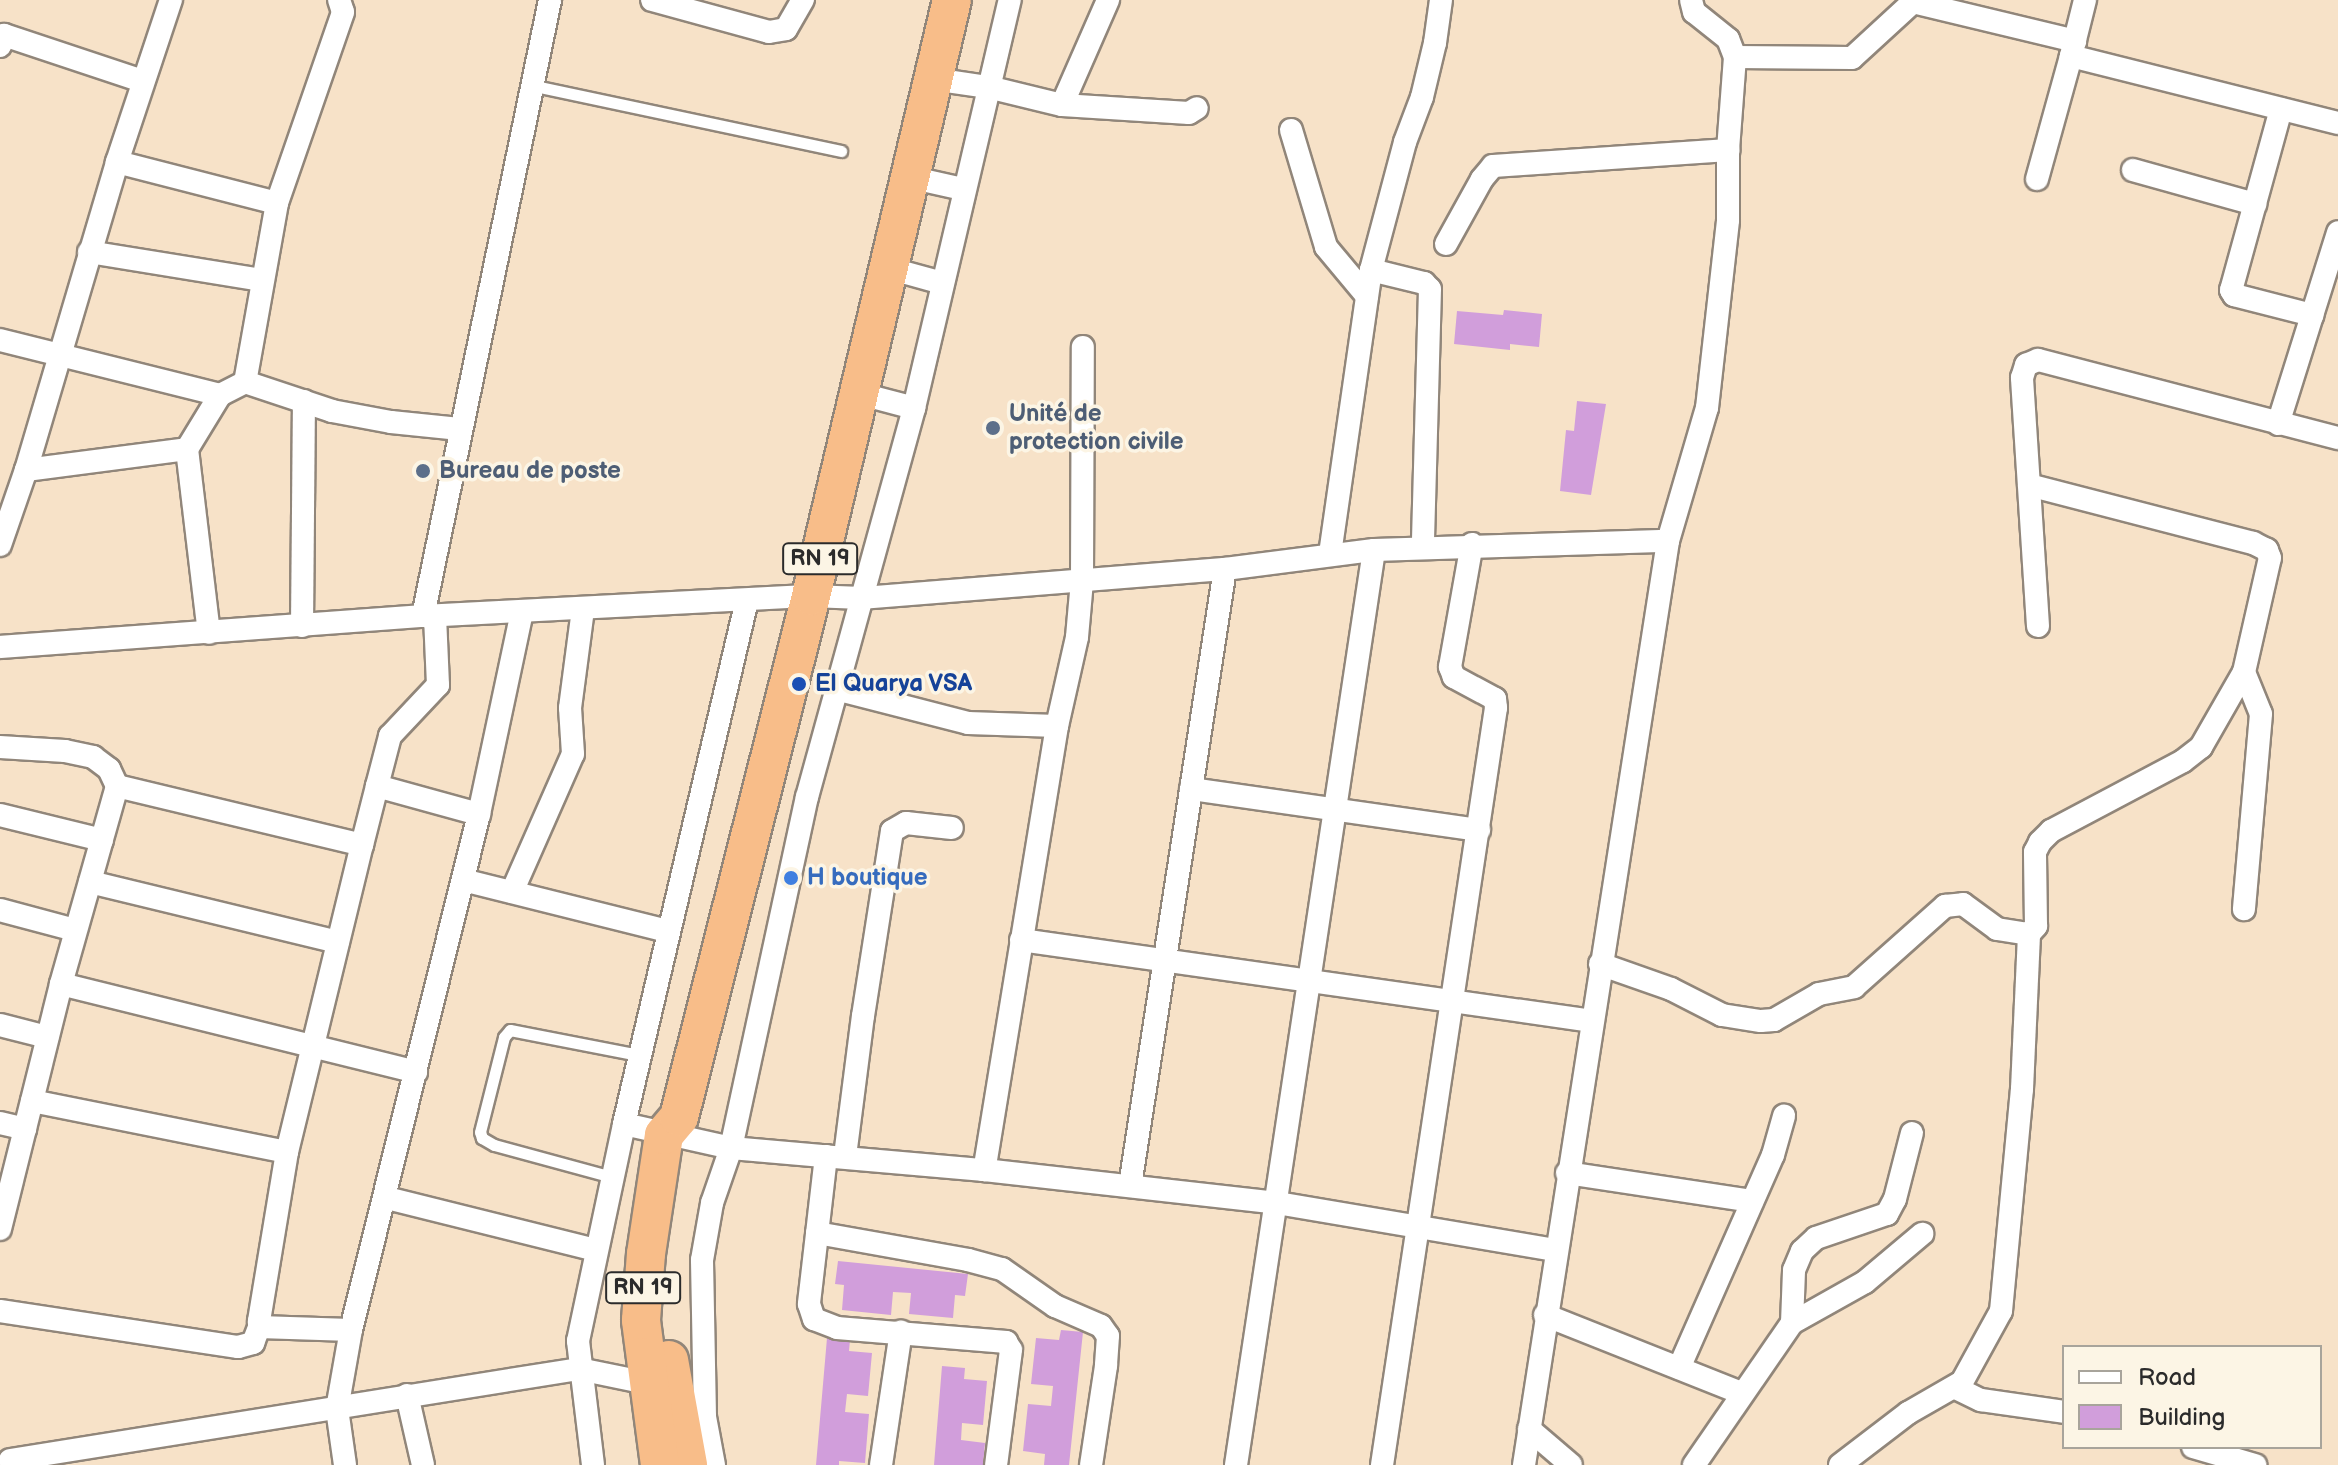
<!DOCTYPE html>
<meta charset="utf-8">
<style>
body{margin:0}
#map{position:relative;width:2338px;height:1465px;overflow:hidden;background:#f7e2c8;font-family:"Balsamiq Sans",sans-serif}
div>[style]{position:absolute}
[style*='--x']{left:calc(var(--x)*1px);top:calc(var(--y)*1px);width:calc(var(--w)*1px);rotate:calc(var(--a)*1deg)}
.building>*{inset:0;background:#d19edb}
.roads{filter:drop-shadow(2px 0 #91867a) drop-shadow(-2px 0 #91867a) drop-shadow(0 2px #91867a) drop-shadow(0 -2px #91867a)}
.lane>*{height:11px;margin:-5.5px;padding:0 5.5px;transform-origin:5.5px;border-radius:5.5px;background:#fff}
.street>*{height:22px;margin:-11px;padding:0 11px;transform-origin:11px;border-radius:11px;background:#fff}
.highway>*{height:38px;margin:-19px;padding:0 19px;transform-origin:19px;border-radius:19px;background:#f8bd89}
.dots>*{width:22px;height:22px;translate:-50% -50%;box-sizing:border-box;border:4px solid #fcf5e5;border-radius:50%}
span{translate:-50% -50%;white-space:nowrap;text-align:center;line-height:1.15;-webkit-text-stroke:7px #fcf5e5;paint-order:stroke}
.shield-label span{padding:2px 6px;background:#fcf5e5;border:2px solid;border-radius:6px;-webkit-text-stroke-width:0}
.shield-label{font-size:22px;color:#2b2b2b;font-weight:700}
.service-label{font-size:24px;color:#4e5e75;font-weight:700}
.left{translate:0 -50%;text-align:left}
.transit-label{font-size:24px;color:#164399;font-weight:700}
.shop-label{font-size:24px;color:#366cbe;font-weight:700}
.legend{position:absolute;left:2062px;top:1345px;width:260px;height:104px;box-sizing:border-box;background:#fcf5e5;border:2px solid #a8a49b;margin:0;padding:10px 14px;list-style:none;font-size:24px;color:#2b2b2b}
.legend li{display:flex;align-items:center;gap:16px;height:40px}
.legend b{width:40px;border:2px solid #a8a49b}
</style>
<div id="map">
<div class="building">
<div style="clip-path:polygon(1504px 310px,1542px 314px,1539px 347px,1510px 344px,1510px 350px,1454px 344px,1457px 311px,1503px 315px)"></div>
<div style="clip-path:polygon(1577px 401px,1606px 404px,1591px 495px,1560px 491px,1566px 430px,1574px 431px)"></div>
<div style="clip-path:polygon(838px 1261px,968px 1274px,965px 1296px,955px 1295px,953px 1318px,909px 1314px,911px 1293px,893px 1292px,891px 1315px,842px 1310px,844px 1285px,835px 1284px)"></div>
<div style="clip-path:polygon(1061px 1330px,1083px 1332px,1069px 1465px,1044px 1465px,1045px 1454px,1023px 1451px,1028px 1404px,1051px 1406px,1053px 1386px,1031px 1384px,1036px 1338px,1059px 1340px)"></div>
<div style="clip-path:polygon(827px 1338px,850px 1340px,849px 1351px,872px 1353px,868px 1396px,847px 1394px,845px 1412px,869px 1414px,865px 1463px,839px 1461px,839px 1465px,816px 1465px)"></div>
<div style="clip-path:polygon(942px 1366px,965px 1368px,964px 1379px,987px 1381px,983px 1425px,962px 1423px,961px 1440px,985px 1443px,983px 1465px,934px 1465px)"></div>
</div>
<div class="roads">
<div class="lane">
<div style="--x:535;--y:86;--w:313;--a:12"></div>
<div style="--x:612;--y:1177;--w:122;--a:-164.8"></div>
<div style="--x:494;--y:1145;--w:14;--a:-150"></div>
<div style="--x:482;--y:1138;--w:6;--a:-108"></div>
<div style="--x:480;--y:1132;--w:98;--a:-75.8"></div>
<div style="--x:504;--y:1037;--w:9;--a:-49"></div>
<div style="--x:510;--y:1030;--w:131;--a:11"></div>
</div>
<div class="street">
<div style="--x:652;--y:0;--w:121;--a:15.3"></div>
<div style="--x:769;--y:32;--w:17;--a:-10"></div>
<div style="--x:786;--y:29;--w:34;--a:-60"></div>
<div style="--x:2085;--y:0;--w:58;--a:104"></div>
<div style="--x:2071;--y:56;--w:275;--a:14.1"></div>
<div style="--x:0;--y:46;--w:12;--a:-70"></div>
<div style="--x:4;--y:35;--w:145;--a:18.4"></div>
<div style="--x:1735;--y:57;--w:117;--a:0.5"></div>
<div style="--x:1852;--y:58;--w:83;--a:-42.6"></div>
<div style="--x:1913;--y:2;--w:167;--a:13.5"></div>
<div style="--x:933;--y:79;--w:56;--a:8.3"></div>
<div style="--x:988;--y:87;--w:76;--a:13.7"></div>
<div style="--x:1062;--y:105;--w:115;--a:-66.3"></div>
<div style="--x:1062;--y:105;--w:127;--a:3.6"></div>
<div style="--x:1189;--y:113;--w:9;--a:-32"></div>
<div style="--x:2281;--y:109;--w:188;--a:105.4"></div>
<div style="--x:2231;--y:290;--w:6;--a:59"></div>
<div style="--x:2234;--y:295;--w:81;--a:14.4"></div>
<div style="--x:1291;--y:130;--w:122;--a:73.3"></div>
<div style="--x:1326;--y:247;--w:64;--a:50.1"></div>
<div style="--x:117;--y:162;--w:165;--a:14.4"></div>
<div style="--x:277;--y:203;--w:182;--a:100.1"></div>
<div style="--x:245;--y:382;--w:92;--a:18.4"></div>
<div style="--x:332;--y:411;--w:60;--a:10.6"></div>
<div style="--x:391;--y:422;--w:69;--a:5.8"></div>
<div style="--x:2133;--y:170;--w:127;--a:15.6"></div>
<div style="--x:909;--y:177;--w:55;--a:12.5"></div>
<div style="--x:2037;--y:179;--w:128;--a:-74.5"></div>
<div style="--x:277;--y:203;--w:202;--a:-70.9"></div>
<div style="--x:343;--y:12;--w:13;--a:-108"></div>
<div style="--x:1446;--y:244;--w:74;--a:-61"></div>
<div style="--x:1482;--y:179;--w:17;--a:-50"></div>
<div style="--x:1493;--y:166;--w:236;--a:-3.9"></div>
<div style="--x:89;--y:252;--w:174;--a:9.2"></div>
<div style="--x:888;--y:268;--w:56;--a:15.5"></div>
<div style="--x:1371;--y:270;--w:55;--a:13.8"></div>
<div style="--x:1424;--y:283;--w:8;--a:45"></div>
<div style="--x:1430;--y:289;--w:258;--a:91.6"></div>
<div style="--x:0;--y:340;--w:227;--a:14"></div>
<div style="--x:857;--y:393;--w:59;--a:14.7"></div>
<div style="--x:2278;--y:424;--w:201;--a:-72.6"></div>
<div style="--x:187;--y:449;--w:185;--a:83.2"></div>
<div style="--x:26;--y:470;--w:162;--a:-7.4"></div>
<div style="--x:187;--y:449;--w:63;--a:-58.6"></div>
<div style="--x:220;--y:395;--w:28;--a:-27"></div>
<div style="--x:0;--y:545;--w:79;--a:-70.9"></div>
<div style="--x:26;--y:470;--w:321;--a:-73.5"></div>
<div style="--x:117;--y:162;--w:171;--a:-71.6"></div>
<div style="--x:1330;--y:554;--w:287;--a:-81.8"></div>
<div style="--x:1371;--y:270;--w:132;--a:-75.1"></div>
<div style="--x:1405;--y:142;--w:48;--a:-69.3"></div>
<div style="--x:1422;--y:97;--w:56;--a:-76.5"></div>
<div style="--x:1435;--y:43;--w:43;--a:-82.1"></div>
<div style="--x:423;--y:616;--w:629;--a:-78.35"></div>
<div style="--x:302;--y:626;--w:225;--a:-89.5"></div>
<div style="--x:2038;--y:626;--w:249;--a:-93.7"></div>
<div style="--x:2022;--y:378;--w:14;--a:-73"></div>
<div style="--x:2026;--y:365;--w:13;--a:-23"></div>
<div style="--x:2038;--y:360;--w:310;--a:14.6"></div>
<div style="--x:0;--y:647;--w:424;--a:-4.2"></div>
<div style="--x:423;--y:616;--w:389;--a:-3"></div>
<div style="--x:811;--y:596;--w:51;--a:2.2"></div>
<div style="--x:862;--y:598;--w:364;--a:-4.6"></div>
<div style="--x:1225;--y:569;--w:150;--a:-7.3"></div>
<div style="--x:1374;--y:550;--w:294;--a:-1.8"></div>
<div style="--x:1668;--y:541;--w:139;--a:-73.7"></div>
<div style="--x:1707;--y:408;--w:189;--a:-83.6"></div>
<div style="--x:1728;--y:220;--w:70;--a:-90"></div>
<div style="--x:1728;--y:150;--w:93;--a:-85.7"></div>
<div style="--x:1735;--y:57;--w:19;--a:-111"></div>
<div style="--x:1728;--y:39;--w:43;--a:-141.5"></div>
<div style="--x:1694;--y:12;--w:12;--a:-104"></div>
<div style="--x:2244;--y:672;--w:45;--a:68"></div>
<div style="--x:2261;--y:714;--w:196;--a:95"></div>
<div style="--x:836;--y:689;--w:136;--a:14.4"></div>
<div style="--x:968;--y:723;--w:89;--a:1.9"></div>
<div style="--x:1057;--y:726;--w:450;--a:99.3"></div>
<div style="--x:1057;--y:726;--w:91;--a:-77.3"></div>
<div style="--x:1077;--y:637;--w:56;--a:-84.9"></div>
<div style="--x:1082;--y:581;--w:234;--a:-89.8"></div>
<div style="--x:0;--y:747;--w:65;--a:3.5"></div>
<div style="--x:65;--y:751;--w:29;--a:12"></div>
<div style="--x:93;--y:757;--w:20;--a:37"></div>
<div style="--x:109;--y:769;--w:19;--a:65"></div>
<div style="--x:377;--y:786;--w:52;--a:-75.4"></div>
<div style="--x:390;--y:736;--w:70;--a:-46.7"></div>
<div style="--x:438;--y:685;--w:69;--a:-92.5"></div>
<div style="--x:1191;--y:789;--w:291;--a:8.1"></div>
<div style="--x:0;--y:815;--w:105;--a:13.8"></div>
<div style="--x:463;--y:880;--w:211;--a:14"></div>
<div style="--x:90;--y:882;--w:255;--a:13.6"></div>
<div style="--x:512;--y:892;--w:151;--a:-66.2"></div>
<div style="--x:573;--y:754;--w:46;--a:-93.7"></div>
<div style="--x:570;--y:708;--w:100;--a:-82.5"></div>
<div style="--x:0;--y:910;--w:78;--a:14.9"></div>
<div style="--x:1021;--y:940;--w:577;--a:8.07"></div>
<div style="--x:1600;--y:964;--w:75;--a:19.4"></div>
<div style="--x:1671;--y:989;--w:57;--a:27"></div>
<div style="--x:1722;--y:1015;--w:39;--a:9"></div>
<div style="--x:1761;--y:1021;--w:13;--a:-4"></div>
<div style="--x:1774;--y:1020;--w:52;--a:-30"></div>
<div style="--x:1819;--y:994;--w:36;--a:-11"></div>
<div style="--x:1854;--y:987;--w:122;--a:-41.7"></div>
<div style="--x:1945;--y:906;--w:18;--a:-6"></div>
<div style="--x:1963;--y:904;--w:42;--a:36.3"></div>
<div style="--x:1997;--y:929;--w:32;--a:9"></div>
<div style="--x:2029;--y:934;--w:11;--a:-49"></div>
<div style="--x:2036;--y:926;--w:74;--a:-90.8"></div>
<div style="--x:2035;--y:852;--w:11;--a:-63"></div>
<div style="--x:2040;--y:842;--w:16;--a:-45"></div>
<div style="--x:2051;--y:831;--w:149;--a:-27.9"></div>
<div style="--x:2183;--y:761;--w:23;--a:-38"></div>
<div style="--x:2201;--y:747;--w:86;--a:-60.2"></div>
<div style="--x:2244;--y:672;--w:117;--a:-77.2"></div>
<div style="--x:2270;--y:558;--w:9;--a:-111"></div>
<div style="--x:2267;--y:550;--w:16;--a:-153"></div>
<div style="--x:2253;--y:543;--w:231;--a:-165.5"></div>
<div style="--x:61;--y:984;--w:366;--a:13.9"></div>
<div style="--x:0;--y:1025;--w:49;--a:14.3"></div>
<div style="--x:32;--y:1101;--w:260;--a:11.3"></div>
<div style="--x:0;--y:1123;--w:26;--a:13"></div>
<div style="--x:624;--y:1124;--w:538;--a:-76.79"></div>
<div style="--x:826;--y:1156;--w:149;--a:96.6"></div>
<div style="--x:809;--y:1304;--w:16;--a:72"></div>
<div style="--x:814;--y:1319;--w:25;--a:21"></div>
<div style="--x:837;--y:1328;--w:170;--a:4.7"></div>
<div style="--x:1006;--y:1342;--w:9;--a:58"></div>
<div style="--x:1011;--y:1350;--w:116;--a:97.4"></div>
<div style="--x:845;--y:1156;--w:141;--a:-82.7"></div>
<div style="--x:863;--y:1016;--w:187;--a:-81.1"></div>
<div style="--x:892;--y:831;--w:16;--a:-30"></div>
<div style="--x:906;--y:823;--w:46;--a:6.2"></div>
<div style="--x:1567;--y:1173;--w:187;--a:8.6"></div>
<div style="--x:1130;--y:1186;--w:624;--a:-81.25"></div>
<div style="--x:387;--y:1198;--w:215;--a:14"></div>
<div style="--x:0;--y:1229;--w:252;--a:-76"></div>
<div style="--x:61;--y:984;--w:206;--a:-74.2"></div>
<div style="--x:117;--y:786;--w:252;--a:13.5"></div>
<div style="--x:817;--y:1233;--w:153;--a:10.1"></div>
<div style="--x:968;--y:1260;--w:35;--a:15"></div>
<div style="--x:1002;--y:1269;--w:65;--a:34.9"></div>
<div style="--x:1055;--y:1306;--w:50;--a:23.5"></div>
<div style="--x:1101;--y:1326;--w:12;--a:55"></div>
<div style="--x:1108;--y:1336;--w:30;--a:94"></div>
<div style="--x:1106;--y:1366;--w:100;--a:98.6"></div>
<div style="--x:0;--y:1311;--w:241;--a:8.6"></div>
<div style="--x:238;--y:1347;--w:16;--a:-15"></div>
<div style="--x:253;--y:1343;--w:17;--a:-69"></div>
<div style="--x:1545;--y:1315;--w:211;--a:21.7"></div>
<div style="--x:1792;--y:1323;--w:53;--a:-87.8"></div>
<div style="--x:1794;--y:1270;--w:21;--a:-67"></div>
<div style="--x:1802;--y:1251;--w:19;--a:-43"></div>
<div style="--x:1816;--y:1238;--w:75;--a:-18.7"></div>
<div style="--x:1887;--y:1214;--w:17;--a:-62"></div>
<div style="--x:1895;--y:1199;--w:68;--a:-75.6"></div>
<div style="--x:351;--y:1330;--w:92;--a:-178.1"></div>
<div style="--x:259;--y:1327;--w:6;--a:-90"></div>
<div style="--x:259;--y:1321;--w:171;--a:-80.6"></div>
<div style="--x:287;--y:1152;--w:316;--a:-76.3"></div>
<div style="--x:362;--y:845;--w:61;--a:-75.7"></div>
<div style="--x:377;--y:786;--w:106;--a:15.4"></div>
<div style="--x:1679;--y:1368;--w:233;--a:-66.2"></div>
<div style="--x:1773;--y:1155;--w:41;--a:-74.2"></div>
<div style="--x:1956;--y:1388;--w:28;--a:26"></div>
<div style="--x:1981;--y:1400;--w:84;--a:8.2"></div>
<div style="--x:407;--y:1395;--w:72;--a:77.1"></div>
<div style="--x:1529;--y:1429;--w:55;--a:40.6"></div>
<div style="--x:2193;--y:1447;--w:65;--a:16.2"></div>
<div style="--x:10;--y:1460;--w:576;--a:-9.09"></div>
<div style="--x:579;--y:1369;--w:69;--a:11.6"></div>
<div style="--x:345;--y:1465;--w:57;--a:-98.1"></div>
<div style="--x:337;--y:1409;--w:80;--a:-80"></div>
<div style="--x:351;--y:1330;--w:532;--a:-76.07"></div>
<div style="--x:479;--y:814;--w:207;--a:-78"></div>
<div style="--x:593;--y:1465;--w:125;--a:-96.9"></div>
<div style="--x:578;--y:1341;--w:222;--a:-78"></div>
<div style="--x:624;--y:1124;--w:110;--a:12.6"></div>
<div style="--x:731;--y:1148;--w:254;--a:5"></div>
<div style="--x:984;--y:1170;--w:295;--a:6.4"></div>
<div style="--x:1277;--y:1203;--w:282;--a:9.6"></div>
<div style="--x:714;--y:1465;--w:49;--a:-100.6"></div>
<div style="--x:705;--y:1417;--w:157;--a:-91.1"></div>
<div style="--x:702;--y:1260;--w:58;--a:-80"></div>
<div style="--x:712;--y:1203;--w:58;--a:-70.9"></div>
<div style="--x:731;--y:1148;--w:359;--a:-77.8"></div>
<div style="--x:807;--y:797;--w:403;--a:-74.6"></div>
<div style="--x:914;--y:408;--w:419;--a:-76.8"></div>
<div style="--x:881;--y:1465;--w:135;--a:-81.5"></div>
<div style="--x:1236;--y:1465;--w:925;--a:-81.42"></div>
<div style="--x:1382;--y:1465;--w:766;--a:-81.44"></div>
<div style="--x:1496;--y:708;--w:9;--a:-96"></div>
<div style="--x:1495;--y:699;--w:47;--a:-151.8"></div>
<div style="--x:1454;--y:677;--w:11;--a:-112"></div>
<div style="--x:1450;--y:667;--w:125;--a:-79.9"></div>
<div style="--x:1524;--y:1465;--w:935;--a:-81.14"></div>
<div style="--x:1694;--y:1465;--w:173;--a:-55.4"></div>
<div style="--x:1792;--y:1323;--w:84;--a:-29.3"></div>
<div style="--x:1865;--y:1282;--w:75;--a:-40.1"></div>
<div style="--x:1840;--y:1465;--w:86;--a:-37.4"></div>
<div style="--x:1908;--y:1413;--w:62;--a:-29.9"></div>
<div style="--x:1962;--y:1382;--w:81;--a:-61.2"></div>
<div style="--x:2001;--y:1311;--w:223;--a:-84.6"></div>
<div style="--x:2022;--y:1089;--w:155;--a:-87.4"></div>
</div>
<div class="highway">
<div style="--x:669;--y:1360;--w:107;--a:79.7"></div>
<div style="--x:660;--y:1465;--w:146;--a:-97.5"></div>
<div style="--x:641;--y:1320;--w:66;--a:-85.7"></div>
<div style="--x:646;--y:1254;--w:120;--a:-81.4"></div>
<div style="--x:664;--y:1135;--w:23;--a:-50"></div>
<div style="--x:679;--y:1117;--w:537;--a:-75.78"></div>
<div style="--x:811;--y:596;--w:612;--a:-76.69"></div>
</div>
</div>
<div class="dots">
<div style="left:993px;top:428px;background:#5c6f8a"></div>
<div style="left:423px;top:471px;background:#5c6f8a"></div>
<div style="left:799px;top:684px;background:#1a4fb4"></div>
<div style="left:791px;top:878px;background:#3f7fe0"></div>
</div>
<div class="shield-label">
<span style="left:820px;top:559px">RN 19</span>
<span style="left:643px;top:1288px">RN 19</span>
</div>
<div class="service-label">
<span class="left" style="left:1009px;top:428px">Unité de<br>protection civile</span>
<span class="left" style="left:439px;top:471px">Bureau de poste</span>
</div>
<div class="transit-label">
<span class="left" style="left:815px;top:684px">El Quarya VSA</span>
</div>
<div class="shop-label">
<span class="left" style="left:807px;top:878px">H boutique</span>
</div>
<ul class="legend">
<li><b style="height:10px;background:#fff"></b>Road</li>
<li><b style="height:22px;background:#d19edb"></b>Building</li>
</ul>
</div>
